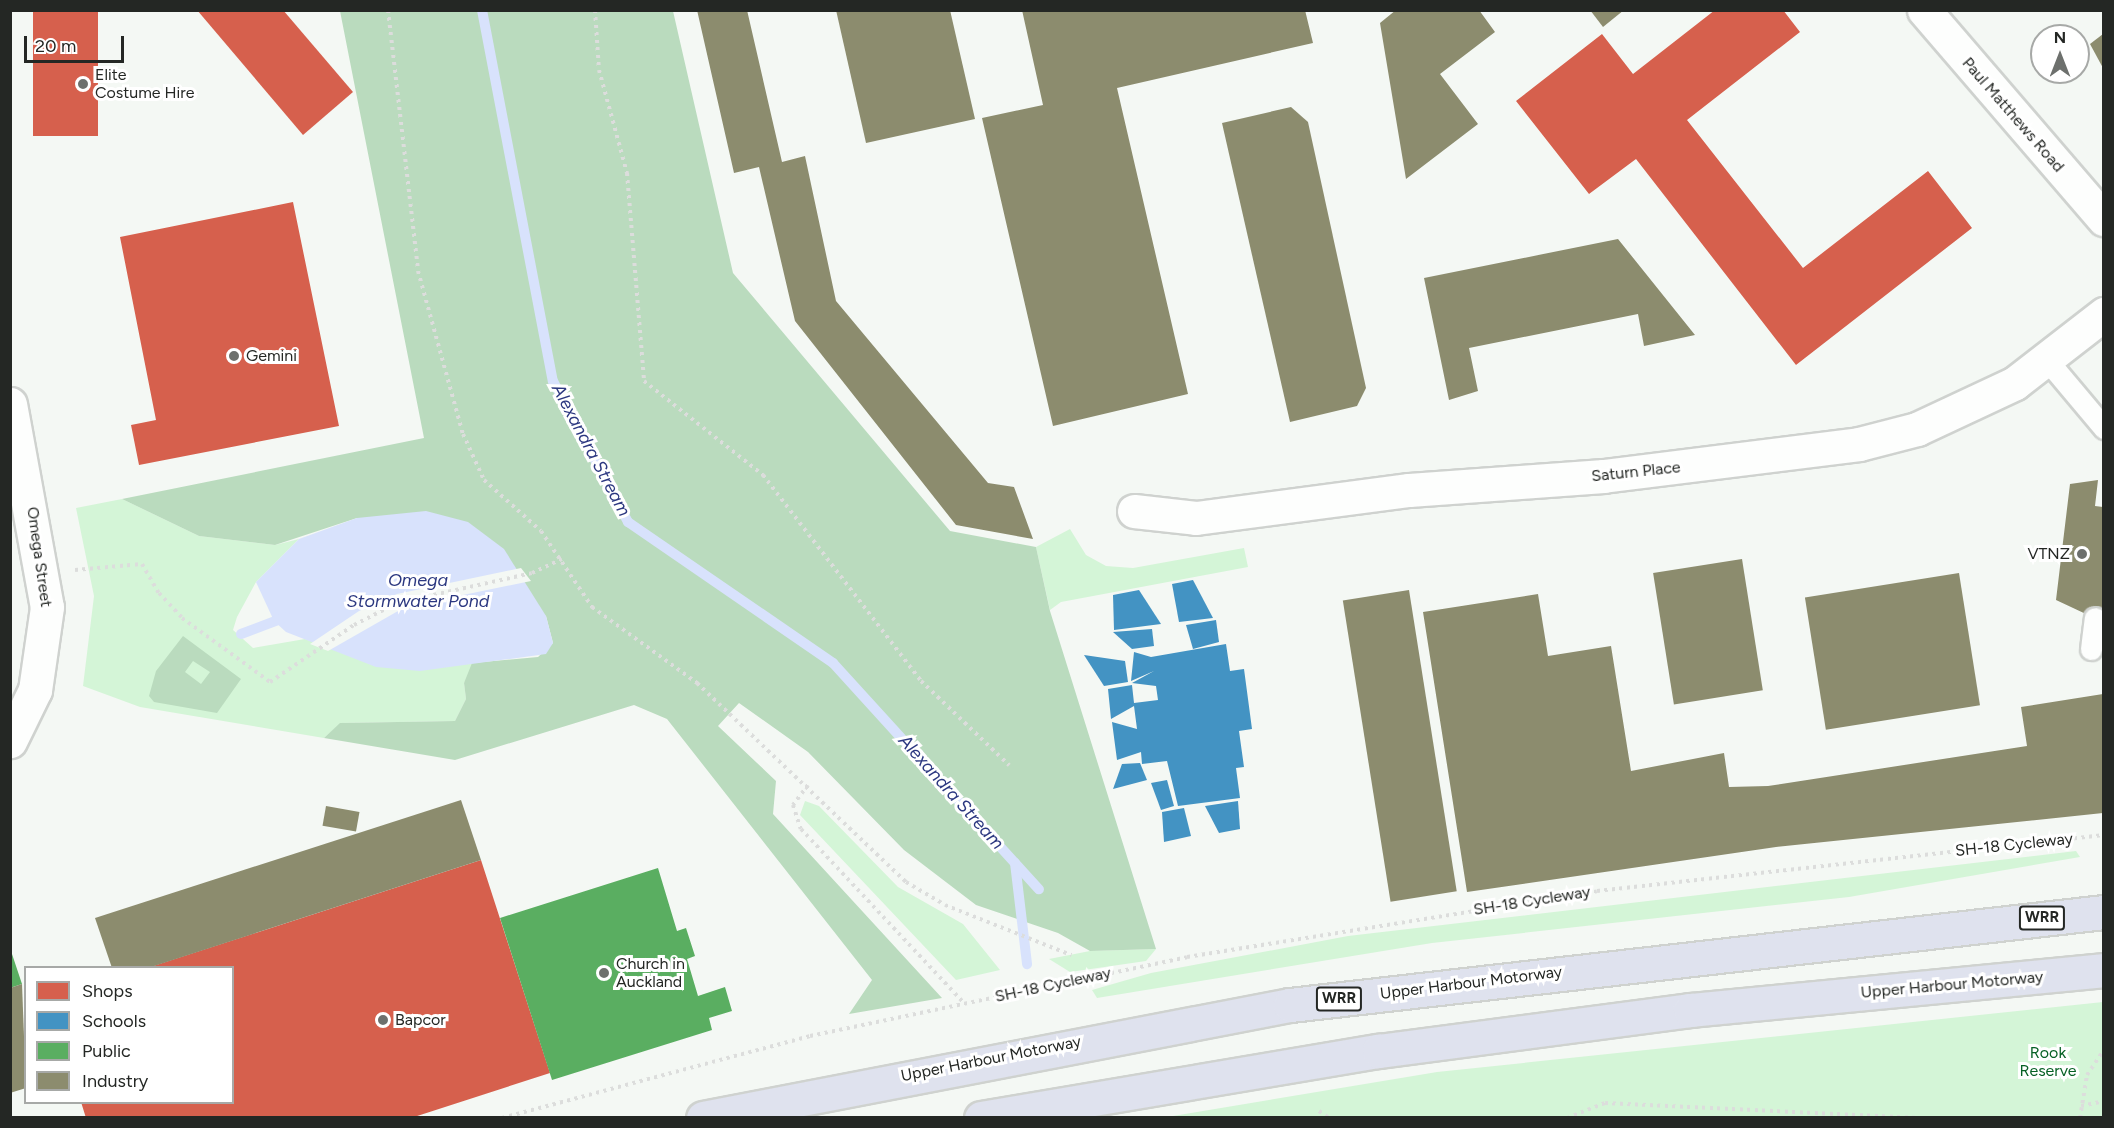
<!DOCTYPE html>
<style>
body{margin:0}
#map{position:relative;width:2114px;height:1128px;overflow:hidden;background:#f4f8f4;font-family:Figtree,sans-serif}
div>[style]{position:absolute}
[style*='--x']{left:calc(var(--x)*1px);top:calc(var(--y)*1px);width:calc(var(--w)*1px);rotate:calc(var(--a)*1deg)}
.green>*{inset:0;background:#d4f5d7}
.forest>*{inset:0;background:#badbbe}
.water>*{inset:0;background:#d8e2fc}
.pier>*{inset:0;background:#f4f8f4}
.shops>*{inset:0;background:#d6604d;transform-origin:0 0}
.schools>*{inset:0;background:#4393c3}
.public>*{inset:0;background:#5aae61}
.industry>*{inset:0;background:#8c8c6e;transform-origin:0 0}
.stream>*{height:10px;margin:-5px;padding:0 5px;transform-origin:5px;border-radius:5px;background:#d8e2fc}
.path>*{height:4px;margin-top:-2px;transform-origin:0;background:repeating-linear-gradient(90deg,#dcdddc 0 3px,transparent 0 7.5px)}
.roads{filter:drop-shadow(2px 0 #cfd2cf) drop-shadow(-2px 0 #cfd2cf) drop-shadow(0 2px #cfd2cf) drop-shadow(0 -2px #cfd2cf)}
.service>*{height:21px;margin:-10.5px;padding:0 10.5px;transform-origin:10.5px;border-radius:10.5px;background:#fdfefd}
.minor>*{height:33px;margin:-16.5px;padding:0 16.5px;transform-origin:16.5px;border-radius:16.5px;background:#fdfefd}
.secondary>*{height:33px;margin:-16.5px;padding:0 16.5px;transform-origin:16.5px;border-radius:16.5px;background:#fdfefd}
.motorway>*{height:33px;margin:-16.5px;padding:0 16.5px;transform-origin:16.5px;border-radius:16.5px;background:#dfe2ee}
.dots>*{width:16px;height:16px;translate:-50% -50%;box-sizing:border-box;border:3px solid #fff;border-radius:50%}
span{translate:-50% -50%;white-space:nowrap;text-align:center;line-height:1.15;-webkit-text-stroke:6px #fff;paint-order:stroke}
.shield-label span{padding:2px 4px;background:#fff;border:2px solid;border-radius:4px;-webkit-text-stroke-width:0}
.shield-label{font-size:15px;color:#242724;font-weight:700}
.poi-label{font-size:16px;color:#242724}
.left{translate:0 -50%;text-align:left}
.right{translate:-100% -50%;text-align:right}
.street-label{font-size:16px;color:#242724}
.park-label{font-size:16px;color:#076125}
.water-label{font-size:18px;color:#2c3880;font-style:italic}
.frame{position:absolute;inset:0;border:12px solid #242724;pointer-events:none}
.legend{position:absolute;left:24px;top:966px;width:210px;height:138px;box-sizing:border-box;background:#fff;border:2px solid #a7a9a7;margin:0;padding:8px 10px;list-style:none;font-size:18px;color:#242724}
.legend li{display:flex;align-items:center;gap:12px;height:30px}
.legend b{width:30px;border:2px solid #a7a9a7}
.north{position:absolute;left:2030px;top:24px;width:60px;height:60px;box-sizing:border-box;background:#fff;border:2px solid #a7a9a7;border-radius:50%;rotate:0deg;font-size:16px;font-weight:700;line-height:24px;text-align:center;color:#242724}
.north::after{content:'';display:block;margin:auto;width:21px;height:27px;background:#6d706d;clip-path:polygon(50% 0,100% 100%,50% 72%,0 100%)}
.scale{position:absolute;left:24px;top:36px;width:100px;height:27px;box-sizing:border-box;border:3px solid #242724;border-top:0;padding-left:8px;font-size:18px;line-height:21px;white-space:nowrap;color:#242724;-webkit-text-stroke:4px #fff;paint-order:stroke}
</style>
<div id="map">
<div class="green">
<div style="clip-path:polygon(122px 499px,199px 536px,275px 545px,299px 539px,256px 582px,237px 617px,233px 630px,253px 648px,305px 639px,328px 647px,526px 579px,464px 683px,466px 699px,455px 721px,341px 723px,324px 738px,140px 707px,83px 686px,94px 596px,76px 508px)"></div>
<div style="clip-path:polygon(1070px 529px,1086px 555px,1106px 566px,1133px 568px,1244px 548px,1248px 567px,1061px 602px,1050px 610px,1036px 547px)"></div>
<div style="clip-path:polygon(805px 801px,819px 806px,898px 887px,963px 924px,1000px 970px,956px 980px,800px 815px)"></div>
<div style="clip-path:polygon(2076px 851px,2080px 857px,1849px 897px,1432px 943px,1097px 998px,1092px 990px,1151px 973px,1348px 936px)"></div>
<div style="clip-path:polygon(1156px 949px,1146px 961px,1070px 972px,1049px 959px,1090px 951px)"></div>
<div style="clip-path:polygon(2103px 1002px,2103px 1117px,1167px 1117px,1437px 1072px)"></div>
</div>
<div class="forest">
<div style="clip-path:polygon(340px 11px,673px 11px,733px 273px,950px 531px,1036px 547px,1050px 611px,1156px 949px,1090px 951px,1058px 933px,976px 905px,904px 850px,808px 752px,739px 703px,718px 726px,776px 781px,773px 814px,942px 998px,849px 1014px,872px 980px,667px 719px,634px 705px,455px 760px,324px 738px,340px 723px,455px 721px,466px 699px,464px 683px,472px 663px,538px 657px,553px 643px,546px 616px,357px 518px,275px 545px,199px 536px,122px 499px,424px 438px)"></div>
<div style="clip-path:polygon(evenodd,183px 636px,241px 679px,217px 713px,154px 702px,149px 696px,156px 671px,183px 636px,193px 661px,210px 672px,201px 684px,185px 672px,193px 661px)"></div>
</div>
<div class="water">
<div style="clip-path:polygon(426px 511px,468px 522px,504px 549px,546px 616px,553px 643px,546px 654px,420px 671px,376px 667px,286px 632px,274px 621px,256px 582px,299px 539px,357px 518px)"></div>
</div>
<div class="pier">
<div style="clip-path:polygon(521px 568px,531px 581px,405px 607px,328px 651px,310px 644px,359px 611px,397px 594px)"></div>
</div>
<div class="shops">
<div style="left:33px;top:10px;width:65px;height:126px"></div>
<div style="clip-path:polygon(197px 10px,283px 10px,353px 92px,303px 135px)"></div>
<div style="clip-path:polygon(1715px 10px,1783px 10px,1800px 32px,1687px 120px,1803px 268px,1928px 171px,1972px 228px,1796px 365px,1636px 159px,1589px 194px,1516px 101px,1602px 34px,1633px 74px)"></div>
<div style="clip-path:polygon(293px 202px,339px 426px,139px 465px,131px 425px,156px 420px,120px 237px)"></div>
<div style="clip-path:polygon(481px 860px,550px 1073px,411px 1118px,86px 1118px,81px 1102px,232px 1102px,232px 968px,150px 967px)"></div>
</div>
<div class="schools">
<div style="clip-path:polygon(1193px 580px,1213px 618px,1179px 622px,1172px 584px)"></div>
<div style="clip-path:polygon(1139px 590px,1161px 624px,1114px 630px,1113px 595px)"></div>
<div style="clip-path:polygon(1216px 620px,1219px 642px,1193px 649px,1186px 625px)"></div>
<div style="clip-path:polygon(1152px 629px,1154px 646px,1132px 649px,1113px 632px)"></div>
<div style="clip-path:polygon(1226px 644px,1230px 671px,1244px 669px,1252px 729px,1239px 731px,1244px 767px,1236px 768px,1240px 798px,1178px 806px,1167px 761px,1142px 764px,1141px 752px,1117px 760px,1112px 722px,1137px 729px,1134px 706px,1111px 719px,1108px 689px,1132px 685px,1134px 703px,1158px 700px,1156px 686px,1132px 683px,1154px 671px,1131px 681px,1134px 652px,1151px 657px)"></div>
<div style="clip-path:polygon(1084px 655px,1125px 661px,1128px 682px,1104px 686px)"></div>
<div style="clip-path:polygon(1140px 763px,1147px 780px,1113px 789px,1122px 764px)"></div>
<div style="clip-path:polygon(1167px 780px,1174px 806px,1161px 810px,1151px 783px)"></div>
<div style="clip-path:polygon(1238px 801px,1240px 829px,1219px 833px,1205px 806px)"></div>
<div style="clip-path:polygon(1184px 808px,1191px 836px,1164px 842px,1162px 812px)"></div>
</div>
<div class="public">
<div style="clip-path:polygon(658px 868px,677px 931px,686px 928px,695px 956px,687px 959px,698px 996px,725px 987px,732px 1011px,709px 1018px,712px 1030px,552px 1080px,500px 918px)"></div>
<div style="clip-path:polygon(10px 948px,22px 984px,10px 988px)"></div>
</div>
<div class="industry">
<div style="clip-path:polygon(697px 10px,747px 10px,782px 162px,805px 156px,836px 301px,988px 483px,1014px 487px,1033px 539px,956px 525px,795px 321px,759px 167px,734px 173px)"></div>
<div style="clip-path:polygon(836px 10px,950px 10px,975px 119px,866px 143px)"></div>
<div style="clip-path:polygon(1022px 10px,1305px 10px,1313px 43px,1117px 88px,1188px 394px,1053px 426px,982px 118px,1043px 105px)"></div>
<div style="clip-path:polygon(1396px 10px,1479px 10px,1495px 32px,1440px 74px,1478px 124px,1406px 179px,1380px 23px)"></div>
<div style="clip-path:polygon(1590px 10px,1624px 10px,1603px 27px)"></div>
<div style="clip-path:polygon(2103px 34px,2103px 68px,2090px 44px)"></div>
<div style="clip-path:polygon(1291px 107px,1308px 122px,1366px 388px,1357px 406px,1290px 422px,1222px 123px)"></div>
<div style="clip-path:polygon(1618px 239px,1695px 335px,1644px 346px,1638px 314px,1469px 348px,1478px 391px,1449px 400px,1424px 278px)"></div>
<div style="clip-path:polygon(2098px 480px,2095px 506px,2103px 507px,2103px 622px,2056px 600px,2070px 484px)"></div>
<div style="left:1742px;top:559px;width:133px;height:90px;rotate:81deg"></div>
<div style="left:1959px;top:573px;width:134px;height:156px;rotate:81deg"></div>
<div style="left:1409px;top:590px;width:305px;height:67px;rotate:81deg"></div>
<div style="clip-path:polygon(1538px 594px,1548px 656px,1611px 646px,1631px 771px,1724px 753px,1729px 787px,1768px 786px,2027px 746px,2021px 707px,2103px 694px,2103px 813px,1776px 847px,1467px 892px,1423px 612px)"></div>
<div style="clip-path:polygon(461px 800px,481px 860px,148px 968px,112px 968px,95px 918px)"></div>
<div style="left:326px;top:806px;width:34px;height:20px;rotate:10deg"></div>
<div style="clip-path:polygon(22px 984px,26px 1088px,10px 1093px,10px 988px)"></div>
</div>
<div class="stream">
<div style="--x:482;--y:10;--w:378;--a:79.2"></div>
<div style="--x:553;--y:381;--w:160;--a:62"></div>
<div style="--x:628;--y:522;--w:249;--a:34.5"></div>
<div style="--x:833;--y:663;--w:306;--a:47.7"></div>
<div style="--x:241;--y:634;--w:48;--a:-20.7"></div>
<div style="--x:1015;--y:863;--w:102;--a:83.2"></div>
</div>
<div class="path">
<div style="--x:388;--y:10;--w:263;--a:83.4"></div>
<div style="--x:418;--y:271;--w:169;--a:74.6"></div>
<div style="--x:463;--y:434;--w:51;--a:65.5"></div>
<div style="--x:484;--y:480;--w:76;--a:41.8"></div>
<div style="--x:541;--y:531;--w:92;--a:56.1"></div>
<div style="--x:592;--y:607;--w:130;--a:35.9"></div>
<div style="--x:697;--y:683;--w:289;--a:43.6"></div>
<div style="--x:906;--y:882;--w:45;--a:30.5"></div>
<div style="--x:945;--y:905;--w:136;--a:21.6"></div>
<div style="--x:595;--y:10;--w:60;--a:86.2"></div>
<div style="--x:599;--y:70;--w:107;--a:74.8"></div>
<div style="--x:627;--y:173;--w:209;--a:85.3"></div>
<div style="--x:644;--y:381;--w:152;--a:38.3"></div>
<div style="--x:763;--y:475;--w:260;--a:52.5"></div>
<div style="--x:921;--y:681;--w:122;--a:43.7"></div>
<div style="--x:75;--y:570;--w:67;--a:-5.1"></div>
<div style="--x:142;--y:564;--w:34;--a:60"></div>
<div style="--x:159;--y:593;--w:34;--a:47"></div>
<div style="--x:182;--y:618;--w:109;--a:36"></div>
<div style="--x:270;--y:682;--w:102;--a:-34.2"></div>
<div style="--x:354;--y:625;--w:48;--a:-27.1"></div>
<div style="--x:397;--y:603;--w:138;--a:-12.5"></div>
<div style="--x:532;--y:573;--w:33;--a:-25"></div>
<div style="--x:808;--y:785;--w:25;--a:127"></div>
<div style="--x:793;--y:805;--w:25;--a:72"></div>
<div style="--x:801;--y:829;--w:240;--a:46.9"></div>
<div style="--x:2081;--y:1106;--w:24;--a:-12"></div>
<div style="--x:1319;--y:1111;--w:12;--a:35"></div>
<div style="--x:502;--y:1118;--w:319;--a:-14.9"></div>
<div style="--x:810;--y:1036;--w:385;--a:-11.8"></div>
<div style="--x:1187;--y:957;--w:415;--a:-9.1"></div>
<div style="--x:1597;--y:891;--w:510;--a:-6.3"></div>
<div style="--x:1567;--y:1118;--w:41;--a:-21.5"></div>
<div style="--x:1605;--y:1103;--w:316;--a:2.7"></div>
<div style="--x:2080;--y:1118;--w:44;--a:-80.8"></div>
<div style="--x:2087;--y:1075;--w:30;--a:-56"></div>
</div>
<div class="roads">
<div class="service">
<div style="--x:2047;--y:360;--w:89;--a:50"></div>
<div style="--x:2091;--y:649;--w:31;--a:-83"></div>
</div>
<div class="minor">
<div style="--x:10;--y:404;--w:206;--a:79.7"></div>
<div style="--x:47;--y:607;--w:84;--a:98.2"></div>
<div style="--x:35;--y:690;--w:57;--a:116.1"></div>
<div style="--x:1134;--y:511;--w:62;--a:6.4"></div>
<div style="--x:1196;--y:518;--w:215;--a:-7.5"></div>
<div style="--x:1409;--y:490;--w:195;--a:-4.1"></div>
<div style="--x:1603;--y:476;--w:258;--a:-7.1"></div>
<div style="--x:1859;--y:444;--w:60;--a:-14.5"></div>
<div style="--x:1917;--y:429;--w:108;--a:-25.1"></div>
<div style="--x:2015;--y:383;--w:113;--a:-37.8"></div>
</div>
<div class="secondary">
<div style="--x:1924;--y:10;--w:276;--a:49.3"></div>
</div>
<div class="motorway">
<div style="--x:703;--y:1118;--w:598;--a:-10.9"></div>
<div style="--x:1290;--y:1005;--w:819;--a:-6.52"></div>
<div style="--x:981;--y:1118;--w:404;--a:-9.6"></div>
<div style="--x:1379;--y:1051;--w:314;--a:-7.5"></div>
<div style="--x:1690;--y:1010;--w:416;--a:-5.5"></div>
</div>
</div>
<div class="dots">
<div style="left:83px;top:84px;background:#6d706d"></div>
<div style="left:234px;top:356px;background:#6d706d"></div>
<div style="left:2082px;top:554px;background:#6d706d"></div>
<div style="left:604px;top:973px;background:#6d706d"></div>
<div style="left:383px;top:1020px;background:#6d706d"></div>
</div>
<div class="shield-label">
<span style="left:2042px;top:918px">WRR</span>
<span style="left:1339px;top:999px">WRR</span>
</div>
<div class="poi-label">
<span class="left" style="left:95px;top:84px">Elite<br>Costume Hire</span>
<span class="left" style="left:246px;top:356px">Gemini</span>
<span class="right" style="left:2070px;top:554px">VTNZ</span>
<span class="left" style="left:616px;top:973px">Church in<br>Auckland</span>
<span class="left" style="left:395px;top:1020px">Bapcor</span>
</div>
<div class="street-label">
<span style="left:2013px;top:115px;rotate:49deg">Paul Matthews Road</span>
<span style="left:1636px;top:472px;rotate:-6deg">Saturn Place</span>
<span style="left:39px;top:557px;rotate:82deg">Omega Street</span>
<span style="left:2014px;top:845px;rotate:-6deg">SH-18 Cycleway</span>
<span style="left:1532px;top:901px;rotate:-9deg">SH-18 Cycleway</span>
<span style="left:1471px;top:983px;rotate:-7deg">Upper Harbour Motorway</span>
<span style="left:1053px;top:985px;rotate:-12deg">SH-18 Cycleway</span>
<span style="left:1952px;top:985px;rotate:-5deg">Upper Harbour Motorway</span>
<span style="left:991px;top:1059px;rotate:-11deg">Upper Harbour Motorway</span>
</div>
<div class="park-label">
<span style="left:2048px;top:1062px">Rook<br>Reserve</span>
</div>
<div class="water-label">
<span style="left:591px;top:450px;rotate:62deg">Alexandra Stream</span>
<span style="left:418px;top:591px">Omega<br>Stormwater Pond</span>
<span style="left:951px;top:792px;rotate:48deg">Alexandra Stream</span>
</div>
<div class="frame"></div>
<ul class="legend">
<li><b style="height:16px;background:#d6604d"></b>Shops</li>
<li><b style="height:16px;background:#4393c3"></b>Schools</li>
<li><b style="height:16px;background:#5aae61"></b>Public</li>
<li><b style="height:16px;background:#8c8c6e"></b>Industry</li>
</ul>
<div class="north">N</div>
<div class="scale">20 m</div>
</div>
